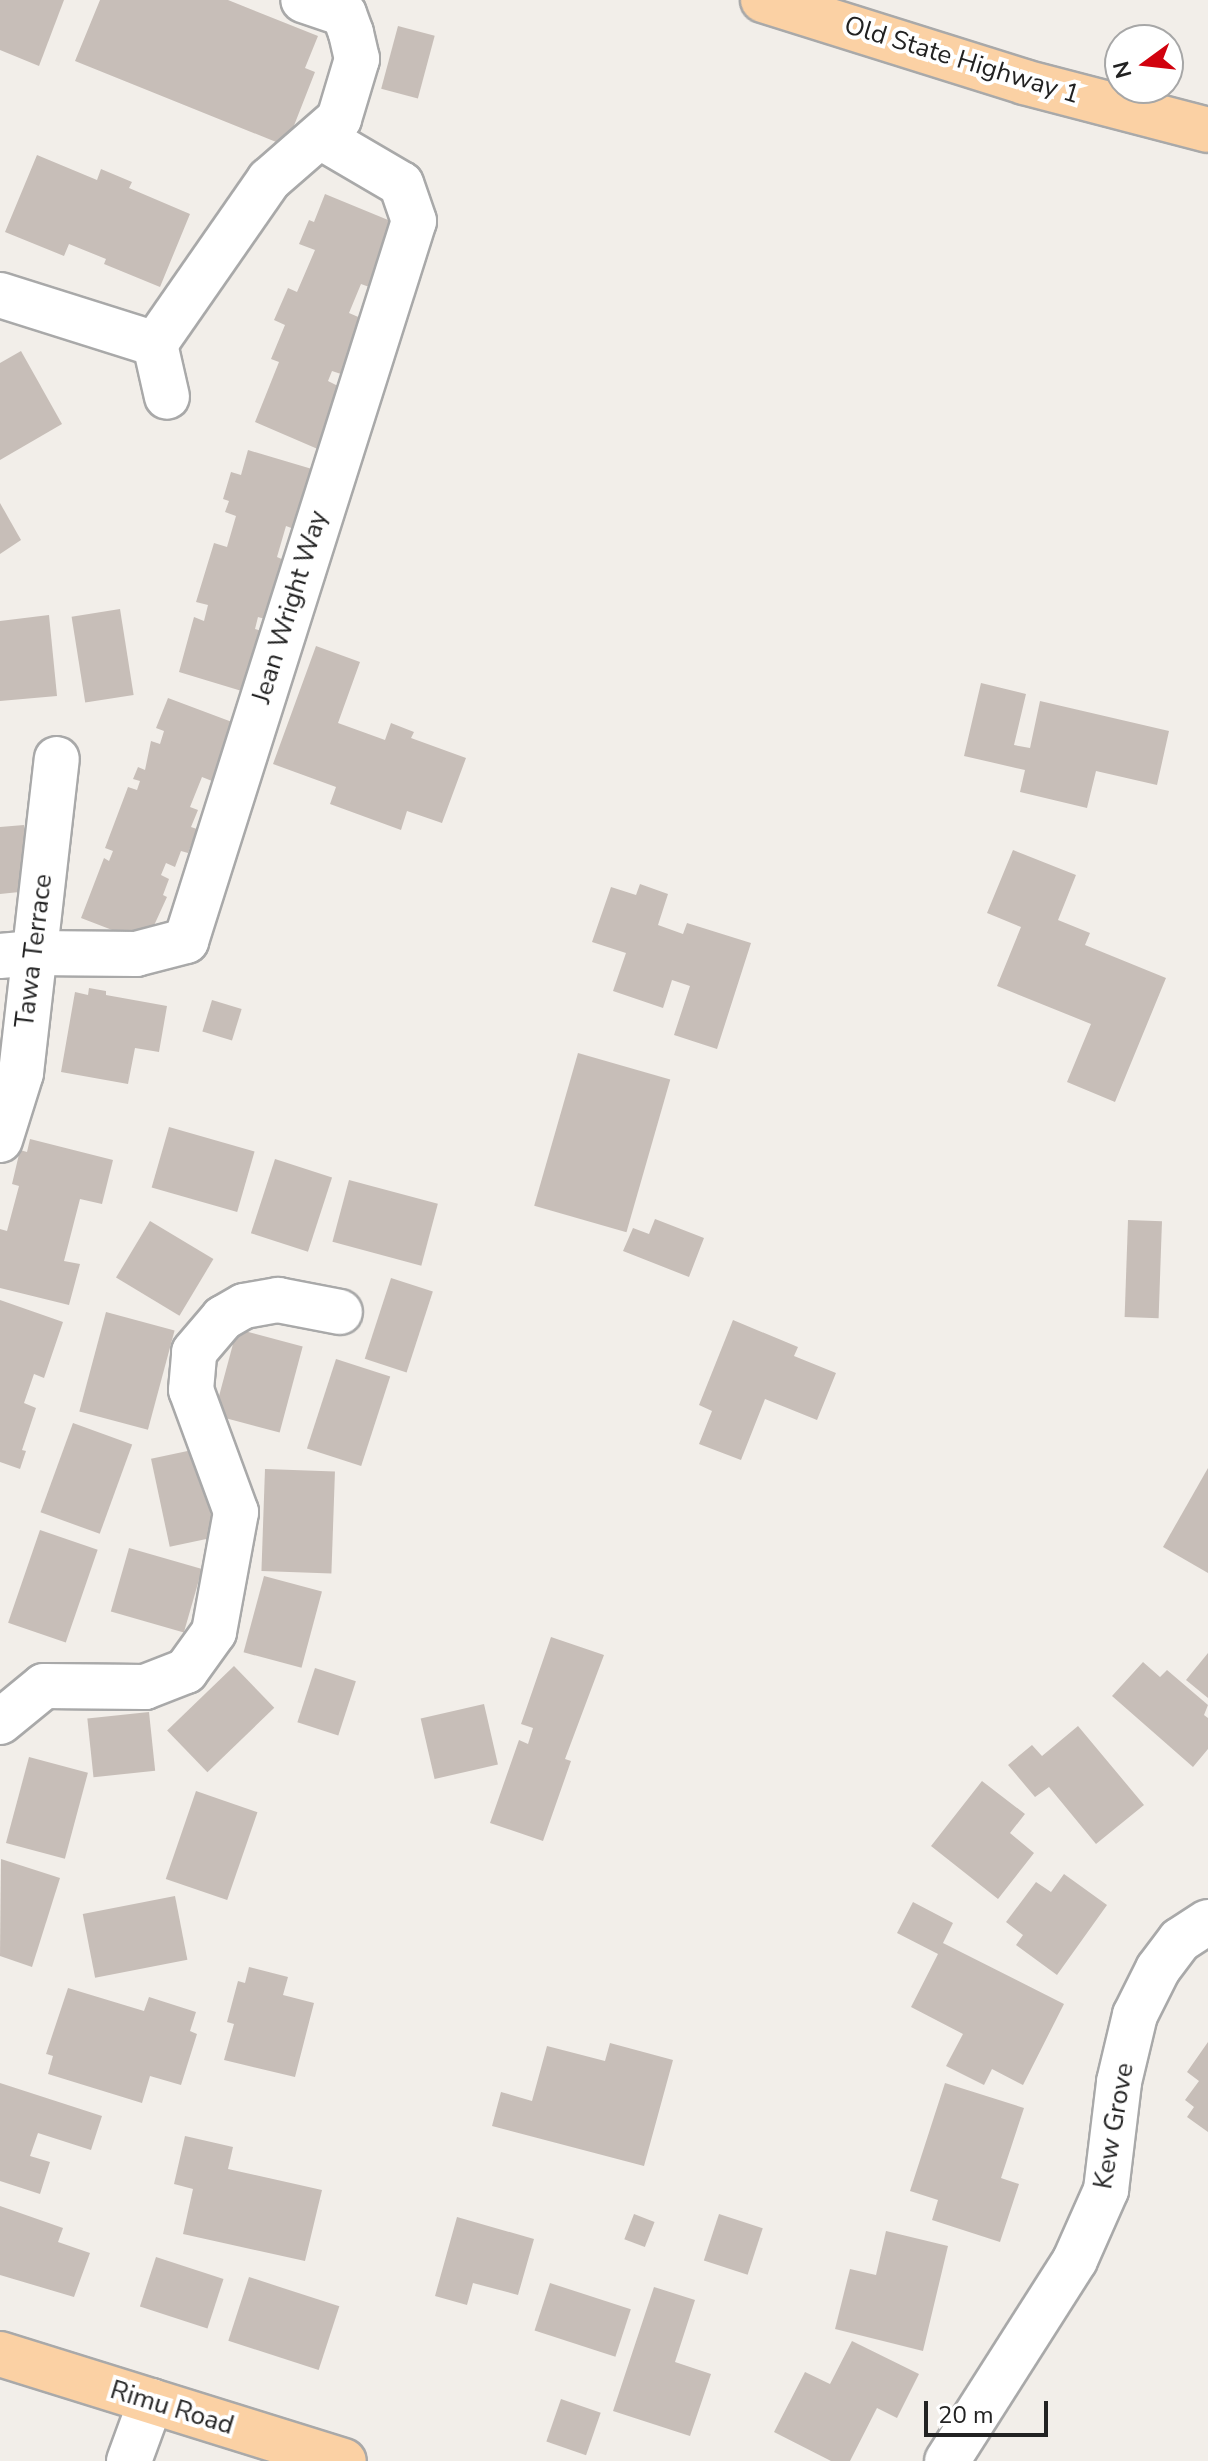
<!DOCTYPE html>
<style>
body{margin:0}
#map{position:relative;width:1208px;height:2461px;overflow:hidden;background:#f2eee9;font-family:"Nunito Sans",sans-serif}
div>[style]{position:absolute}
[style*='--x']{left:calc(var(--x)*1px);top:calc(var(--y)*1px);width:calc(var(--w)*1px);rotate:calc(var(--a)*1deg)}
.building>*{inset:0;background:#c7beb8;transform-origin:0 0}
.roads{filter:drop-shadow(2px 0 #a9a9a9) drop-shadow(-2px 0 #a9a9a9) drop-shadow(0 2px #a9a9a9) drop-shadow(0 -2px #a9a9a9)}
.minor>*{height:44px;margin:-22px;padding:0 22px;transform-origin:22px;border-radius:22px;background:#fff}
.major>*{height:44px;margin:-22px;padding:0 22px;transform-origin:22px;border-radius:22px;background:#fbd1a4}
span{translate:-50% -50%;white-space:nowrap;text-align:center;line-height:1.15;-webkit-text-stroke:8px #fff;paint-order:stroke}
.street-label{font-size:26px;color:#222}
.north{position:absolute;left:1104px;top:24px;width:80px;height:80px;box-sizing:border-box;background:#fff;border:2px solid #a7a7a7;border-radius:50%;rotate:255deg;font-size:22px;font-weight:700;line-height:32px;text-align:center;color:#222}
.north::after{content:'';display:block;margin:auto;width:28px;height:36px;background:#d1020e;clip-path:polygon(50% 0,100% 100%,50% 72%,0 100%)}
.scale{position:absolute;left:924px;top:2401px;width:124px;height:36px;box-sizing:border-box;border:4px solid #222;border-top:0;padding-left:10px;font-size:24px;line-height:28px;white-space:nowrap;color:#222;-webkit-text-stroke:6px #fff;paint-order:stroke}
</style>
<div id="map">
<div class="building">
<div style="clip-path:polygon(0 0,64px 0,39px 66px,0 50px)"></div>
<div style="clip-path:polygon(100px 0,228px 0,318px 36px,305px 68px,315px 72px,286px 146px,75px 61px)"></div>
<div style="left:398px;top:26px;width:38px;height:65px;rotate:15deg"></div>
<div style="clip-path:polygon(37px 155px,97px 180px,101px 169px,132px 182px,129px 188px,190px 214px,160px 287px,104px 264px,106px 259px,69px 244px,64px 256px,5px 232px)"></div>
<div style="clip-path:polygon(325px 194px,393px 222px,382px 248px,390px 252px,372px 288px,361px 284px,349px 313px,363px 319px,341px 374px,332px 371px,328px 381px,340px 387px,330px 413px,338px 417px,320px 450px,255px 422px,279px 362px,271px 359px,285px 325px,274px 320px,288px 288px,297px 292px,315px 250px,299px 244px,309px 220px,314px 222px)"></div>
<div style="clip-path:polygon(21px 351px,62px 424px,0 460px,0 363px)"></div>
<div style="clip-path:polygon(248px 450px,312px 469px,294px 529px,286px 526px,277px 557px,284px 560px,276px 605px,270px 603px,265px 619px,258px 617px,255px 629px,265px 632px,245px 692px,179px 672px,194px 617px,204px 621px,208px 605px,196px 602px,214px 543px,227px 547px,236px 516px,225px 512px,229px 501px,223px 499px,231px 472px,241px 475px)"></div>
<div style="clip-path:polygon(0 503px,21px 540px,0 554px)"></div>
<div style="left:120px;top:609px;width:87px;height:49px;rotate:81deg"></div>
<div style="clip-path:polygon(49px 615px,57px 696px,0 701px,0 621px)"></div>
<div style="clip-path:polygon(316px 646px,360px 662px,338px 723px,385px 740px,391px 723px,414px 732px,411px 738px,466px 758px,442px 823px,407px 811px,401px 830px,330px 804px,336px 787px,273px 764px)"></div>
<div style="clip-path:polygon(981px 683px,1026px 694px,1014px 745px,1030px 748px,1040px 701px,1169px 731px,1157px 785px,1096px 771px,1087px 808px,1020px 792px,1025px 770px,964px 756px)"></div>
<div style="clip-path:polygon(168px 698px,232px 722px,212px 781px,202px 777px,190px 807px,198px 810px,191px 827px,197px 829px,188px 853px,181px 851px,175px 867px,166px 863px,161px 875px,169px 879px,163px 895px,167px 897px,146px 943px,81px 918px,104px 858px,109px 861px,113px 851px,105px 848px,128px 787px,137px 790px,140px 781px,133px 779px,138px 767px,145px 770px,151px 741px,160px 744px,164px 731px,156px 728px)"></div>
<div style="clip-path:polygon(24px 825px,29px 891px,0 894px,0 827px)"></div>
<div style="clip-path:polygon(1013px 850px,1076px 875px,1058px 920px,1090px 933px,1085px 945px,1166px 978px,1115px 1102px,1067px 1082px,1091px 1024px,997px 986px,1021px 927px,987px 913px)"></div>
<div style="clip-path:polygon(640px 884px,668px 894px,658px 925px,683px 934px,687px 923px,751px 943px,717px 1049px,674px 1035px,690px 986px,672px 980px,663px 1008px,613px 991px,626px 953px,592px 942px,611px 887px,636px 895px)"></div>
<div style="clip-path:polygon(89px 988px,106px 991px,106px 995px,167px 1006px,159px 1052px,135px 1048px,128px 1084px,61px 1072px,75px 992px,88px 995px)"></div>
<div style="left:212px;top:1000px;width:31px;height:33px;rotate:17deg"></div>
<div style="left:578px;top:1053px;width:96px;height:159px;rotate:16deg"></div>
<div style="left:169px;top:1127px;width:89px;height:63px;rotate:16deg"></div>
<div style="clip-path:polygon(30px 1139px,113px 1160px,102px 1204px,80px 1199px,64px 1261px,80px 1264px,69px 1305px,0 1288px,0 1229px,7px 1231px,19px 1186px,12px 1184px,20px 1150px,27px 1152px)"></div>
<div style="left:275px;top:1159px;width:60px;height:78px;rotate:18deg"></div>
<div style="left:349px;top:1180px;width:92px;height:64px;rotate:15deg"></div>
<div style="clip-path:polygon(655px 1219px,704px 1238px,689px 1277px,623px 1251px,633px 1228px,649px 1234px)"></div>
<div style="left:1128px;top:1220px;width:34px;height:97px;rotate:2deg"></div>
<div style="left:150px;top:1221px;width:74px;height:66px;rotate:31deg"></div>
<div style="left:391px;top:1278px;width:44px;height:85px;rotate:18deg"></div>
<div style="clip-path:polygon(0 1300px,63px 1322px,44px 1378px,34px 1374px,24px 1403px,36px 1408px,22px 1450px,26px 1451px,20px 1469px,0 1462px)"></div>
<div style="left:106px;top:1312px;width:71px;height:103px;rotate:15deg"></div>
<div style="clip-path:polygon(733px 1320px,798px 1347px,794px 1356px,836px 1373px,817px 1420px,765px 1399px,741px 1460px,699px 1444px,712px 1411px,699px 1405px)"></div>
<div style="left:237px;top:1329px;width:68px;height:89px;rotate:15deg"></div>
<div style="left:336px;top:1359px;width:57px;height:94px;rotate:18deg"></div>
<div style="left:73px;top:1423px;width:63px;height:95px;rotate:20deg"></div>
<div style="left:197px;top:1449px;width:90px;height:47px;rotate:78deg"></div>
<div style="clip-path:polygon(1208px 1468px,1208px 1573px,1163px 1547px)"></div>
<div style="left:265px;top:1469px;width:70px;height:102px;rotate:2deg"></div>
<div style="left:40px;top:1530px;width:61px;height:98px;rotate:19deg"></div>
<div style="left:129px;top:1548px;width:76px;height:66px;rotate:16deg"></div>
<div style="left:264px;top:1576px;width:60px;height:79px;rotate:15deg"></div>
<div style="clip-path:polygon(551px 1637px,604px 1655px,565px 1759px,571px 1761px,543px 1841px,490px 1823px,519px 1740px,528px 1744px,533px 1728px,521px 1724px)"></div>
<div style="clip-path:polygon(1208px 1653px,1208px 1698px,1186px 1680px)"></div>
<div style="clip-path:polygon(1143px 1662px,1160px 1677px,1167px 1670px,1208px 1705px,1204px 1715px,1208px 1718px,1208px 1749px,1193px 1767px,1112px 1696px)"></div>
<div style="left:234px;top:1666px;width:58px;height:93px;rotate:46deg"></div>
<div style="left:315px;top:1668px;width:43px;height:57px;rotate:18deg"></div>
<div style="left:484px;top:1704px;width:62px;height:65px;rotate:77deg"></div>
<div style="left:149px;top:1712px;width:59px;height:62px;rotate:84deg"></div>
<div style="clip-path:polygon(1078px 1726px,1144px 1805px,1096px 1844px,1049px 1787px,1035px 1797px,1008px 1765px,1032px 1745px,1042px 1756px)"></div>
<div style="left:29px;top:1757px;width:61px;height:89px;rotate:15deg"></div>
<div style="clip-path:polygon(982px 1781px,1025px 1814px,1010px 1833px,1034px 1853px,998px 1899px,931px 1846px)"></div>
<div style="left:196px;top:1791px;width:65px;height:93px;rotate:19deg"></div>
<div style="clip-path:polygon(1px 1859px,60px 1878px,32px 1967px,0 1956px)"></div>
<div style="clip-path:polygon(1064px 1874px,1107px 1905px,1057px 1975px,1016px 1945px,1023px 1935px,1006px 1922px,1036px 1882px,1051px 1892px)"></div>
<div style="left:175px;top:1896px;width:65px;height:94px;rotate:79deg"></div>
<div style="clip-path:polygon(913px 1902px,953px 1923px,943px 1943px,1064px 2004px,1023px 2085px,992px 2069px,984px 2085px,946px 2066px,963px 2034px,911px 2007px,938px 1954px,897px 1933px)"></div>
<div style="clip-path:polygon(249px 1967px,288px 1977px,283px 1995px,314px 2003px,295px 2077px,224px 2060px,234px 2024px,227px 2022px,238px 1981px,245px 1983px)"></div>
<div style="clip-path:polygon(68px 1988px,144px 2011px,149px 1997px,196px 2012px,190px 2031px,197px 2034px,181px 2085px,150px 2076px,142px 2103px,48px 2074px,53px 2056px,46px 2054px)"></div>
<div style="clip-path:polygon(1208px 2042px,1208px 2132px,1187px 2117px,1194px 2107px,1185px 2100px,1199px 2081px,1187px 2072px)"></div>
<div style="clip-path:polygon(610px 2043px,673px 2060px,644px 2166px,492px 2126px,501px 2092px,532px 2101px,547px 2046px,605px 2061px)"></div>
<div style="clip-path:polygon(0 2083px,102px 2116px,91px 2150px,38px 2133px,30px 2156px,50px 2162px,40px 2194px,0 2181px)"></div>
<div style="clip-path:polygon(945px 2083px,1024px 2108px,1001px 2178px,1019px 2184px,1000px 2242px,932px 2220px,938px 2200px,910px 2191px)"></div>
<div style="clip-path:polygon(185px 2136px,233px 2147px,228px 2169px,322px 2190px,305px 2261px,183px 2234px,193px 2189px,174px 2184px)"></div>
<div style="clip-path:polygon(0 2206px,63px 2228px,58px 2242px,90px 2253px,74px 2297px,0 2275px)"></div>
<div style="left:634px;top:2214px;width:22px;height:27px;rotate:21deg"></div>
<div style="left:719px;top:2214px;width:46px;height:49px;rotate:18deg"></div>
<div style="clip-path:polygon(457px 2217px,534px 2239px,518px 2295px,473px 2283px,467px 2305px,435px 2296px)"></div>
<div style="clip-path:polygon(886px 2231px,948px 2246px,923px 2351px,835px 2329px,850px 2269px,876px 2275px)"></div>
<div style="left:156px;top:2257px;width:71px;height:52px;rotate:18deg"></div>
<div style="left:249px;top:2277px;width:95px;height:67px;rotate:18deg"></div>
<div style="left:550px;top:2283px;width:85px;height:50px;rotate:18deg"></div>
<div style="clip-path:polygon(654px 2287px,695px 2300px,675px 2362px,711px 2374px,690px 2436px,613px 2411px)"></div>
<div style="clip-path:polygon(852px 2341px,919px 2374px,897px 2418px,877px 2408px,850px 2461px,831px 2461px,774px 2432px,805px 2372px,830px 2384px)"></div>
<div style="left:561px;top:2399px;width:42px;height:45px;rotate:19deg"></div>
</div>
<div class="roads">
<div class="minor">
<div style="--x:0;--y:295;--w:163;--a:17.5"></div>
<div style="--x:155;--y:344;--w:54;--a:77.2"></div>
<div style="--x:155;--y:344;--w:200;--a:-55.2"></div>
<div style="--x:269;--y:180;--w:93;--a:-41.1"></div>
<div style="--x:339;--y:119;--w:63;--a:-73.3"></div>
<div style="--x:357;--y:59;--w:27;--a:-103"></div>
<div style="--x:351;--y:33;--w:20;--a:-110"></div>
<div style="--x:344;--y:14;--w:43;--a:-161.1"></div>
<div style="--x:0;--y:956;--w:34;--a:-5"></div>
<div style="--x:34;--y:953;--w:102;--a:0.6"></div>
<div style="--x:136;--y:954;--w:52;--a:-14.6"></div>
<div style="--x:186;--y:941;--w:755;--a:-72.43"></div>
<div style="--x:414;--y:221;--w:39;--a:-109"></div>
<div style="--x:401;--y:184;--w:93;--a:-149.6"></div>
<div style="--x:0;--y:1140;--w:70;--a:-72.6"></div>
<div style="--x:21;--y:1073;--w:316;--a:-83.5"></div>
<div style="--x:0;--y:1722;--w:57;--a:-39.3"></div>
<div style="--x:44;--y:1686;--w:101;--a:0.6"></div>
<div style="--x:145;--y:1687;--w:44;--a:-21.3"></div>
<div style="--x:186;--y:1671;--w:48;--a:-54.3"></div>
<div style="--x:214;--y:1632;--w:122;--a:-79.6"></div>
<div style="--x:236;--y:1512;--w:130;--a:-110.2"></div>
<div style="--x:191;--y:1390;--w:38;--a:-85"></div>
<div style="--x:194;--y:1352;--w:45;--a:-49.5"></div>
<div style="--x:223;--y:1318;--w:24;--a:-30"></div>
<div style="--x:244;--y:1306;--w:35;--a:-10"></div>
<div style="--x:278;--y:1300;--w:63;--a:11"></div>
<div style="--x:129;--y:2461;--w:64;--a:-69.9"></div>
<div style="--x:947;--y:2461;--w:238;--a:-57.5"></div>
<div style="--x:1075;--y:2260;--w:77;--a:-66.1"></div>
<div style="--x:1106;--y:2190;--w:109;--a:-83.1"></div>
<div style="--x:1119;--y:2082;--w:69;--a:-76.6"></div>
<div style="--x:1135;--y:2015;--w:51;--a:-63.4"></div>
<div style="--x:1158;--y:1969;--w:36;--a:-53"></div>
<div style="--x:1180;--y:1940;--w:33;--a:-33"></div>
</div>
<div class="major">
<div style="--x:763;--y:0;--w:274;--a:17.4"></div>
<div style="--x:1024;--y:82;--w:190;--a:14.6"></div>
<div style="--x:0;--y:2354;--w:360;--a:17.3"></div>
</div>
</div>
<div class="street-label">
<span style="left:962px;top:60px;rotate:17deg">Old State Highway 1</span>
<span style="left:290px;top:607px;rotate:-73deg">Jean Wright Way</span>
<span style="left:34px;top:951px;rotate:-83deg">Tawa Terrace</span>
<span style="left:1114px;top:2126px;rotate:-80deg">Kew Grove</span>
<span style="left:172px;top:2408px;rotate:17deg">Rimu Road</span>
</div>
<div class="north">N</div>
<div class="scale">20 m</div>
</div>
